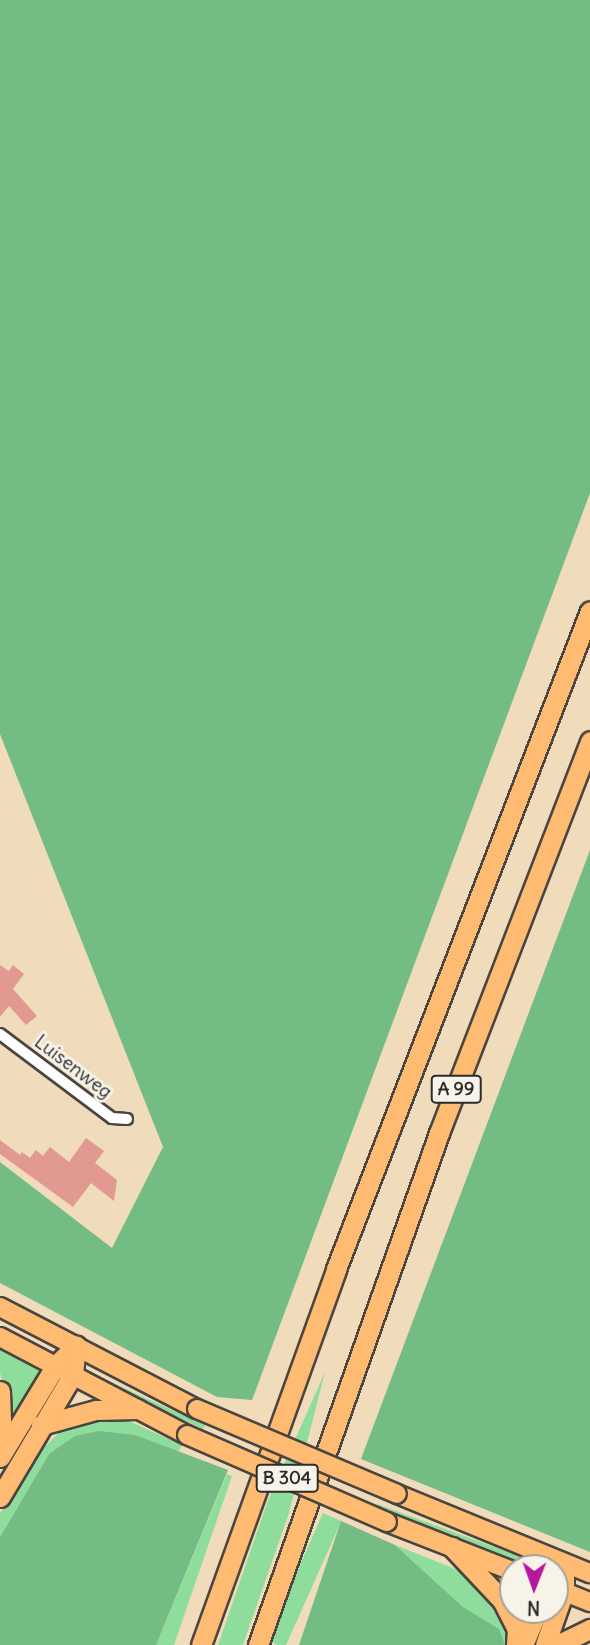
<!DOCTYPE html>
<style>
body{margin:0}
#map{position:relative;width:590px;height:1645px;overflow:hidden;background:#f0dbba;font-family:Delius,sans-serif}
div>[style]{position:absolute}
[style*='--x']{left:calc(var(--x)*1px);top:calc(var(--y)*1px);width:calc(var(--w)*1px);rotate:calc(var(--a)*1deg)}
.green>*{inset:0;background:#8fdd9c;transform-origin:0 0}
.forest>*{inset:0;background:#73bc84}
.building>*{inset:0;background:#e19991}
.roads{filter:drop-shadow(2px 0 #494540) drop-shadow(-2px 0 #494540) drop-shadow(0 2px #494540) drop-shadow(0 -2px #494540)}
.minor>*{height:10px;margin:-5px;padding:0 5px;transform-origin:5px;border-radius:5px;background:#fff}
.primary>*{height:18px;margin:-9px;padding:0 9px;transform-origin:9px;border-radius:9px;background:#ffbb71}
.motorway>*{height:19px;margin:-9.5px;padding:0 9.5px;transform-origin:9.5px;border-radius:9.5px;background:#ffbb71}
.bridges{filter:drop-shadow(2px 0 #494540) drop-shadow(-2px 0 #494540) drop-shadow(0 2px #494540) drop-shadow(0 -2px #494540)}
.primary-bridge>*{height:18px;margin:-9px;padding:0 9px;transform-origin:9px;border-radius:9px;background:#ffbb71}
span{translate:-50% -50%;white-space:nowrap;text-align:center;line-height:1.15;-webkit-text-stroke:6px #f7f3e8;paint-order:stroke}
.shield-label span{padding:2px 5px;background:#f7f3e8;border:2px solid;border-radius:5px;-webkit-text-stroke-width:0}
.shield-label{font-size:18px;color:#2b2b2b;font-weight:700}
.street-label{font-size:19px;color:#2b2b2b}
.north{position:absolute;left:499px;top:1554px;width:70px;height:70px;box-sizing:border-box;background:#f7f3e8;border:2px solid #a5a39c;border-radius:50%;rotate:181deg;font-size:19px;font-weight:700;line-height:28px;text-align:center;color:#2b2b2b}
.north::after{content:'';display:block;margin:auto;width:24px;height:32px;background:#b5179e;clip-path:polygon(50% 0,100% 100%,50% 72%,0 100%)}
</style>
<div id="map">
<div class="green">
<div style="clip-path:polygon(0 1347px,45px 1370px,13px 1424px,0 1373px)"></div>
<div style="clip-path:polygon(325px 1372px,289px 1513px,243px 1645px,218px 1645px,267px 1503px)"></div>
<div style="clip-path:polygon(97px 1376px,205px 1425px,203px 1429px,102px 1381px)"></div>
<div style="clip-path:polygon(98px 1418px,131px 1422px,182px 1445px,177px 1454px,135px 1435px,49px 1454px,0 1537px,0 1513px,44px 1447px,64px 1428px)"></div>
<div style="clip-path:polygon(227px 1474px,232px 1476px,174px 1645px,156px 1645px)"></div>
<div style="clip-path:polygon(377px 1504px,530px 1560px,527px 1568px,376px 1508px)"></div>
<div style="left:323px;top:1513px;width:20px;height:139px;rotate:24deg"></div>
<div style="clip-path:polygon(395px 1545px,453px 1568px,479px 1585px,506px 1616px,509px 1645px,505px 1645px,498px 1629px,463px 1607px)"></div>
</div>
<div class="forest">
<div style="clip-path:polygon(0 0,590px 0,590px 493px,252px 1400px,217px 1397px,0 1283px,0 1162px,112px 1248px,163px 1147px,0 734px)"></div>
<div style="clip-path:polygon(590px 850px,590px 1552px,361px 1459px)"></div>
<div style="clip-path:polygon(99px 1431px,135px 1435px,228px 1470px,156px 1645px,0 1645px,0 1537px,49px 1454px,75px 1436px)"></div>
<div style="clip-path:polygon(341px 1521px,395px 1545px,463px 1607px,499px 1629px,505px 1645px,299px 1645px)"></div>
</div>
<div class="building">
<div style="clip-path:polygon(0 965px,9px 971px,13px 965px,24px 974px,13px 989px,37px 1016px,26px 1025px,9px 1006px,0 1017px)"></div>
<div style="clip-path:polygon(86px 1138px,104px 1151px,95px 1163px,117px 1180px,114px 1201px,91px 1183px,73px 1207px,0 1154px,0 1140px,20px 1155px,22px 1152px,30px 1158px,36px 1150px,43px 1156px,50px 1147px,69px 1162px)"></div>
</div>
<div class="roads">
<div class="minor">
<div style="--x:0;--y:1034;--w:140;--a:36.9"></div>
<div style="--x:112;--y:1118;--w:15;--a:4"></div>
</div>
<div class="primary">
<div style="--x:0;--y:1307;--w:222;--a:27.4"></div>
<div style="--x:0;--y:1337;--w:211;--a:27.7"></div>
<div style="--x:397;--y:1494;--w:209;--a:22.3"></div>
<div style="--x:387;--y:1522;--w:135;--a:21.3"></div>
<div style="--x:555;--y:1588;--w:38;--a:22"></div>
</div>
<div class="motorway">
<div style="--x:0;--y:1391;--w:58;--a:88"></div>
<div style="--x:41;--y:1425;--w:57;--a:-15.3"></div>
<div style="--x:96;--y:1410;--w:41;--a:-1.4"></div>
<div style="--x:0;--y:1457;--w:108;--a:-58.7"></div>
<div style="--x:56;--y:1365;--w:28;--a:-44"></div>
<div style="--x:0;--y:1497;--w:143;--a:-59.3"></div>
<div style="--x:73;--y:1374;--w:28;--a:-84"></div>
<div style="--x:452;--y:1547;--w:73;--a:46.7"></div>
<div style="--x:502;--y:1600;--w:34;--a:63"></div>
<div style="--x:517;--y:1630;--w:15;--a:94"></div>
<div style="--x:201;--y:1645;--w:400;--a:-70.2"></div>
<div style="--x:336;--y:1269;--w:705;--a:-68.89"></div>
<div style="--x:258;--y:1645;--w:543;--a:-70.53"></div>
<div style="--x:439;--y:1133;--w:420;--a:-68.9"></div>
<div style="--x:523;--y:1645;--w:38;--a:-67"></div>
<div style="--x:545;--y:1645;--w:57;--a:-70.6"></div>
<div style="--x:564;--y:1591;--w:27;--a:-90"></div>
<div style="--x:557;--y:1645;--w:37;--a:-26"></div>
</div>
</div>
<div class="bridges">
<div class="primary-bridge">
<div style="--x:197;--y:1409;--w:217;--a:23"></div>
<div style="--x:187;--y:1435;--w:218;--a:23.5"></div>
</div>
</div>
<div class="shield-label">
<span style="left:456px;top:1089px">A 99</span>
<span style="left:287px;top:1478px">B 304</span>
</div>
<div class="street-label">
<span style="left:73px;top:1067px;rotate:37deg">Luisenweg</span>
</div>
<div class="north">N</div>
</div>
